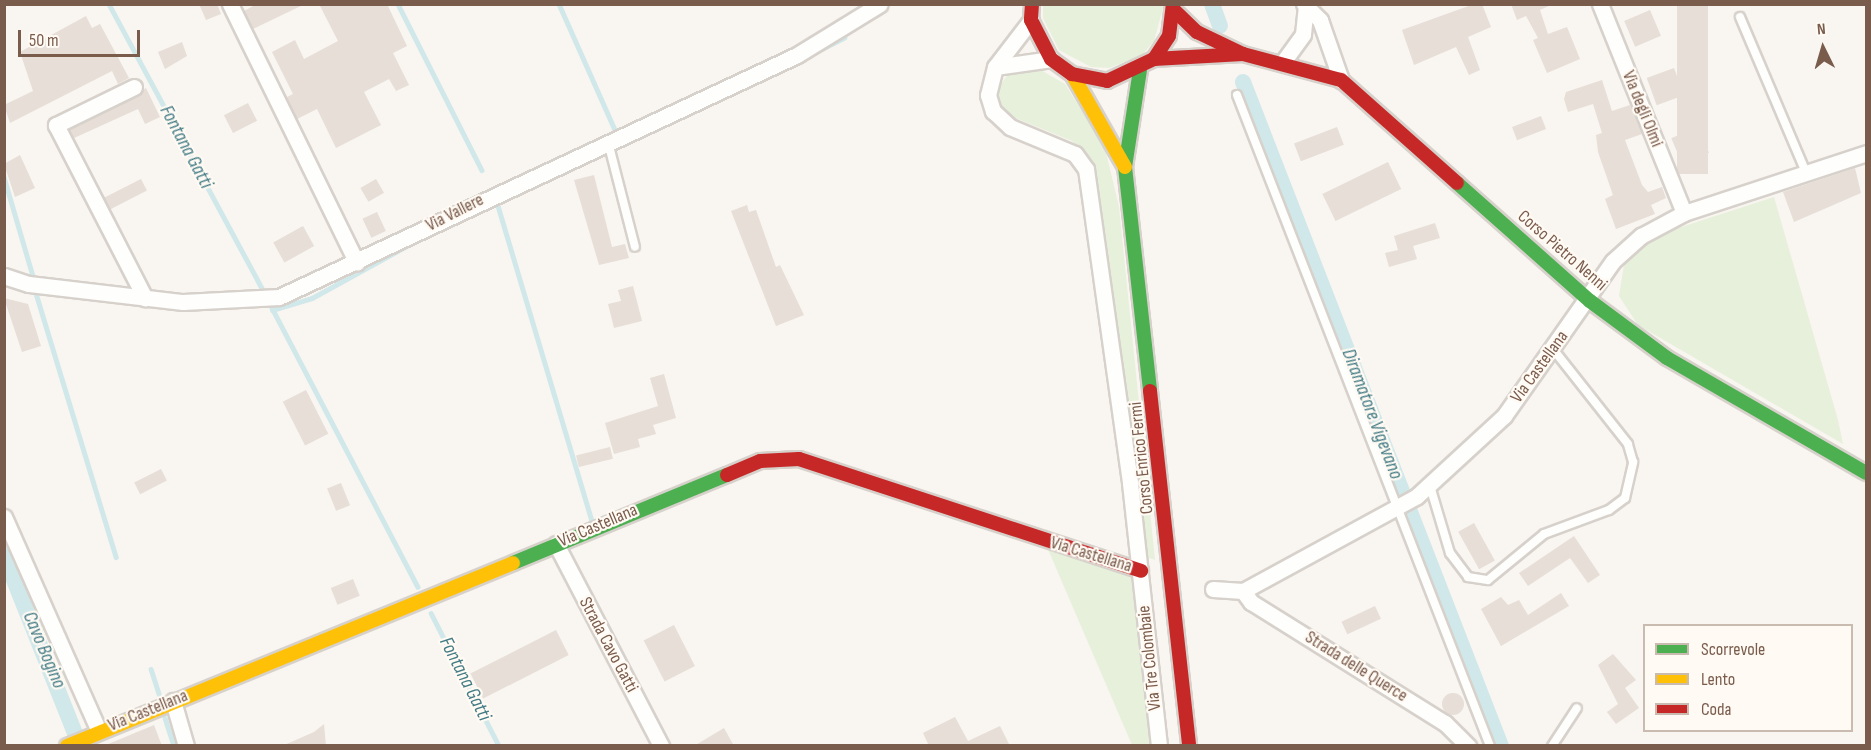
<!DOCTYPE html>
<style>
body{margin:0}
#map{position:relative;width:1871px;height:750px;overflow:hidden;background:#f9f5f0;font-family:"Sofia Sans Condensed",sans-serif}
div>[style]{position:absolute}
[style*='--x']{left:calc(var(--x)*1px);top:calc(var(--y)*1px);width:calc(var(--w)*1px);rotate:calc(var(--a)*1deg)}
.green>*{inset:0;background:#e7f0db}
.stream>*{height:4.5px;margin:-2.25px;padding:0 2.25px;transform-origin:2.25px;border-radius:2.25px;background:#d0e8ea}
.canal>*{height:16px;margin:-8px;padding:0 8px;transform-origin:8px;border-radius:8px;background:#d0e8ea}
.building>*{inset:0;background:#e6ded7;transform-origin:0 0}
.round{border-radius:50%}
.roads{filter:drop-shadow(2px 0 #d7d1cb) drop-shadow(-2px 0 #d7d1cb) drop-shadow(0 2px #d7d1cb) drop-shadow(0 -2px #d7d1cb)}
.lane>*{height:8px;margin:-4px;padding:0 4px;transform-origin:4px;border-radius:4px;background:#fefefd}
.street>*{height:15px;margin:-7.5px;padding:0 7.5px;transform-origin:7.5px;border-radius:7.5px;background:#fefefd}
.fast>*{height:14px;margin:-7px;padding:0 7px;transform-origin:7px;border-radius:7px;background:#4caf50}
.slow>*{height:14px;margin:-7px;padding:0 7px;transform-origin:7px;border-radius:7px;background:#ffc107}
.jam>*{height:14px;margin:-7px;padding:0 7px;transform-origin:7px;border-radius:7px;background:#c62828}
span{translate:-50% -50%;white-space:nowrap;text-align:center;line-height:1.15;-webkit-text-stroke:4.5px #fffaf3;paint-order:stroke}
.street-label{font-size:18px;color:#7a5c4d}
.water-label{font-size:20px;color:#437c86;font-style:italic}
.frame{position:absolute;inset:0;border:6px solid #7a5c4d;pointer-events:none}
.legend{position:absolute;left:1643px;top:624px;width:210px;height:108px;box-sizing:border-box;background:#fffaf3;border:2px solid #cabbb1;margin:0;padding:8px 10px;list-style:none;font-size:18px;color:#7a5c4d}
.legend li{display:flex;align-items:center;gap:12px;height:30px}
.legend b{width:30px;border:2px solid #cabbb1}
.north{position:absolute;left:1793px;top:18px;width:60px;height:60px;-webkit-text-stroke:4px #fffaf3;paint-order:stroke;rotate:355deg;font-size:16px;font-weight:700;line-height:24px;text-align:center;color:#7a5c4d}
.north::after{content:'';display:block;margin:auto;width:21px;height:27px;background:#7a5c4d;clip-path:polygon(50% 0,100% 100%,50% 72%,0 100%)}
.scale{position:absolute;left:18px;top:30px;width:122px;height:27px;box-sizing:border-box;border:3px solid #7a5c4d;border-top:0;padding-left:8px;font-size:18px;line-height:21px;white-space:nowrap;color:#7a5c4d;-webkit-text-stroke:4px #fffaf3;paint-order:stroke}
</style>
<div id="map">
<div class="green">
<div style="clip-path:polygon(1164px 4px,1154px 41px,1142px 55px,1109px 68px,1091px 67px,1059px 50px,1043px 18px,1043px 5px)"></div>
<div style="clip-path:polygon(1032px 65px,1065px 84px,1105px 148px,1119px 207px,1155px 560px,1144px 556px,1097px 184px,1084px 151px,1072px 141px,1013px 117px,999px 103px,998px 88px,1009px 73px)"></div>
<div style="clip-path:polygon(1774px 197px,1838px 420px,1843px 444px,1638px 325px,1619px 296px,1624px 265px,1647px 244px,1675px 229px)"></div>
<div style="clip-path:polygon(1047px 547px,1131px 576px,1151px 745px,1132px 745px)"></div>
</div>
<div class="stream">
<div style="--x:109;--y:4;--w:325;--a:61.7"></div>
<div style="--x:398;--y:4;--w:186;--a:63.2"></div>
<div style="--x:559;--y:4;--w:140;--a:66"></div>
<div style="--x:814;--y:53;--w:34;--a:-27"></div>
<div style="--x:671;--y:122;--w:87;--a:-25.1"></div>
<div style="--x:4;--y:177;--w:103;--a:73.7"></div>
<div style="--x:496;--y:199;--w:337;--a:73.4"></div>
<div style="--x:35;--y:290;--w:279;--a:73.1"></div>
<div style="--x:270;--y:304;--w:319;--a:62.4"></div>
<div style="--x:272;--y:310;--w:42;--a:-16.7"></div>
<div style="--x:312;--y:298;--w:127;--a:-28.8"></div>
<div style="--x:431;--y:613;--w:149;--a:62.9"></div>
<div style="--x:151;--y:669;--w:26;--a:72"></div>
<div style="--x:165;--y:718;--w:29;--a:72"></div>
</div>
<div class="canal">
<div style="--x:1212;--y:4;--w:23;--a:70"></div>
<div style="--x:1243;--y:82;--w:712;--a:68.77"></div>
<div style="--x:4;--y:555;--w:206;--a:68.3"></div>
</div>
<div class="building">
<div style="clip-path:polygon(199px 4px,217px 4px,221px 14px,206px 20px)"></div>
<div style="clip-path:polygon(257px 4px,305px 4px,253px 29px,244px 11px)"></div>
<div style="clip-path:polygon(319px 4px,387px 4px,407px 46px,393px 53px,409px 85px,396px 91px,389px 79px,364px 92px,381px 125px,336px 148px,317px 109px,297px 119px,287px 97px,293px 94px,272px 52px,295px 40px,304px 59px,338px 41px)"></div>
<div style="clip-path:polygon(1474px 4px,1482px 4px,1491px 27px,1468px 37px,1480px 70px,1469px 75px,1456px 47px,1414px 65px,1402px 30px)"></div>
<div style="clip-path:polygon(1511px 4px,1553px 4px,1540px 10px,1548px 34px,1567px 27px,1580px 59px,1547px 73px,1533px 40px,1538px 38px,1526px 16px,1517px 20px)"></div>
<div style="left:1677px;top:4px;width:31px;height:170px"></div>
<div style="left:1650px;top:10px;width:28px;height:28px;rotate:67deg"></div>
<div style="clip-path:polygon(86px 16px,92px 28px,100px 24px,129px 78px,118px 84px,112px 71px,10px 123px,4px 105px,33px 91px,20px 52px)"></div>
<div style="clip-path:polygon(182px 42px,187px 56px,165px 69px,158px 52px)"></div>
<div style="left:1674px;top:68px;width:29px;height:29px;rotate:70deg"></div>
<div style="clip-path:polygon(1602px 80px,1612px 111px,1630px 105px,1642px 134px,1625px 140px,1642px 185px,1648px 192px,1662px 187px,1666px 198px,1651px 205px,1655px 214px,1616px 229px,1605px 199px,1613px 195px,1598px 152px,1596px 135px,1602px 133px,1593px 104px,1568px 112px,1564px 99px,1566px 92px)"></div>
<div style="clip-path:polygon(146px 88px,160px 117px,145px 124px,138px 109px,74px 138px,69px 129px)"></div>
<div style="left:248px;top:103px;width:20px;height:27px;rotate:63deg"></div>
<div style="left:1541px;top:116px;width:14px;height:31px;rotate:69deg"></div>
<div style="left:1337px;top:127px;width:19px;height:46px;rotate:69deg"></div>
<div style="left:1698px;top:127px;width:28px;height:29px;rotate:67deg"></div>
<div style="clip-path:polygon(20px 155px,35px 188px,15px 197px,4px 164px)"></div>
<div style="left:1388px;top:162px;width:30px;height:73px;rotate:64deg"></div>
<div style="clip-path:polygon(1855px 168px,1861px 193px,1794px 222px,1783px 192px)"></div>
<div style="clip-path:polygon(594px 175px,612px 247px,625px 244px,629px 258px,599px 265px,574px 180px)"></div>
<div style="left:141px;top:179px;width:13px;height:42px;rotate:63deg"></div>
<div style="left:376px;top:179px;width:16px;height:18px;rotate:60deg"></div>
<div style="clip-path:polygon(747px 205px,749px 212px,756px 210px,776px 267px,780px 265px,804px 315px,776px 326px,731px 211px)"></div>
<div style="left:377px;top:212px;width:21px;height:16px;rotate:65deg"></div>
<div style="clip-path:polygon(1435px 223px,1440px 238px,1413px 246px,1417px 259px,1389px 267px,1385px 253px,1398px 250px,1394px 236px)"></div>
<div style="left:303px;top:226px;width:23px;height:34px;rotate:61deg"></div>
<div style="clip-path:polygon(633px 286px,642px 321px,614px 328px,608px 304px,621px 301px,618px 290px)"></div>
<div style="clip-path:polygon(4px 298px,28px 304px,41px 346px,22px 352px)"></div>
<div style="clip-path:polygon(664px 374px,676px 418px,653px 425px,656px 434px,638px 439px,640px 447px,614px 454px,605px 423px,658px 406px,650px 378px)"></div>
<div style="left:306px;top:390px;width:49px;height:26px;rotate:63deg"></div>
<div style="left:610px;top:447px;width:12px;height:35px;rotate:76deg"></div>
<div style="left:161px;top:469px;width:13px;height:30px;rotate:63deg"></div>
<div style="left:341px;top:483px;width:24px;height:15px;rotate:68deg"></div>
<div style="left:1474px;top:523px;width:43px;height:18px;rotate:61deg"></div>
<div style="clip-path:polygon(1574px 536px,1600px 575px,1588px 583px,1570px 558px,1528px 586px,1519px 573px)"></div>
<div style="left:353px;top:579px;width:18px;height:24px;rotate:68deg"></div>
<div style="clip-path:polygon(1561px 593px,1569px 606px,1501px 646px,1481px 609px,1501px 597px,1508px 605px,1519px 600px,1528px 615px)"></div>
<div style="left:1375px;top:606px;width:14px;height:37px;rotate:65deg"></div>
<div style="left:674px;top:625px;width:46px;height:34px;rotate:63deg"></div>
<div style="left:556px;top:630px;width:28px;height:96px;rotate:63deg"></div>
<div style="clip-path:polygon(1613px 654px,1636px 680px,1625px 688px,1639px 708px,1616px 724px,1607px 712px,1618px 704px,1598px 665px)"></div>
<div class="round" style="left:1442px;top:693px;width:22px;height:22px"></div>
<div style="clip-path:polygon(955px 717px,968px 741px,1000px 726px,1010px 746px,929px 746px,923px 733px)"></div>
<div style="clip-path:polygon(324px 724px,326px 746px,282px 746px,314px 732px)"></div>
<div style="clip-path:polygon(154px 725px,162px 746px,106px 746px,106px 745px)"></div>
<div style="clip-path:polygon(724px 728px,734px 746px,694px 746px)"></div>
</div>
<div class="roads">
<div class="lane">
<div style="--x:1740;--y:17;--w:166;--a:67"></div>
<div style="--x:1237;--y:95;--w:698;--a:68.76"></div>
<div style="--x:608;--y:142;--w:108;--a:75.6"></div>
<div style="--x:1430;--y:486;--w:70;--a:73.4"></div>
<div style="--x:1450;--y:553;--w:30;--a:53"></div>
<div style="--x:1468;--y:577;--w:20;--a:9"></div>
<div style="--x:1488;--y:580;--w:72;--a:-39.4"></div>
<div style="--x:1544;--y:534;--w:69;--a:-20.3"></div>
<div style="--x:1609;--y:510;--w:20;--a:-37"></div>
<div style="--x:1625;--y:498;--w:37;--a:-77"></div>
<div style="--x:1633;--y:462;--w:19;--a:-106"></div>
<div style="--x:1628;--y:444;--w:121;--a:-128.3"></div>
<div style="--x:1552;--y:746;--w:45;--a:-56.7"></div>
</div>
<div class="street">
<div style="--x:230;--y:4;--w:288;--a:63.9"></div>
<div style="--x:1304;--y:4;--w:23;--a:45"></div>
<div style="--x:1320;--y:20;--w:64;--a:70.7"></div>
<div style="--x:1600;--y:4;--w:225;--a:68.1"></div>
<div style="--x:1031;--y:20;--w:59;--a:127.5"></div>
<div style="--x:995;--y:67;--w:29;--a:104"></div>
<div style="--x:988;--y:95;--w:17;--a:73"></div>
<div style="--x:993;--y:111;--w:23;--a:43"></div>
<div style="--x:1010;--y:127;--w:70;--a:22.6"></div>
<div style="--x:1075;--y:154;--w:19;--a:54"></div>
<div style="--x:1086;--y:169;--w:317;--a:82"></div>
<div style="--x:1130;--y:483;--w:265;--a:83.7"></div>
<div style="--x:1283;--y:62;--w:34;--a:-54"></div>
<div style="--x:1303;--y:34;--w:27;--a:-84"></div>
<div style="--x:995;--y:67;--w:57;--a:-8.1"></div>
<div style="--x:134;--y:87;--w:87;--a:154"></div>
<div style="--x:56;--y:125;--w:195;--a:62.8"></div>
<div style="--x:4;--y:276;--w:26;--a:18"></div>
<div style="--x:29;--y:284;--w:155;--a:6.7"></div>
<div style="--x:183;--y:302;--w:96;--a:-3"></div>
<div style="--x:279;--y:297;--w:572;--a:-25.04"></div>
<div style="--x:797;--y:55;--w:97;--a:-31.6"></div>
<div style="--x:4;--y:517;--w:234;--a:66.1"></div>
<div style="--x:556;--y:544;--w:228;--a:62.5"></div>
<div style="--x:1213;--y:589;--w:30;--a:4"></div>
<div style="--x:1243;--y:591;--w:198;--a:-28.6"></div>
<div style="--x:1417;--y:496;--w:118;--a:-42.6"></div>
<div style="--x:1504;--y:416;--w:189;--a:-54.9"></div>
<div style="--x:1613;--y:261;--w:38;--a:-42"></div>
<div style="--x:1641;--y:236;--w:49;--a:-28.1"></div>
<div style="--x:1684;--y:213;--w:192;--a:-18.2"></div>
<div style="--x:1243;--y:591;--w:14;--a:54"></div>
<div style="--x:1251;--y:602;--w:229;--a:32"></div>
<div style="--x:1445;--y:723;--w:33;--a:45"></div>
<div style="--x:173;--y:701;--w:47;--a:73.9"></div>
</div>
<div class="fast">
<div style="--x:1140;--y:70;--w:98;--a:98.8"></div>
<div style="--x:1125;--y:167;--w:225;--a:83.6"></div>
<div style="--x:1457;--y:183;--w:178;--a:41.6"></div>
<div style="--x:1590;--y:301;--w:96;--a:36.5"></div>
<div style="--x:1667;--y:358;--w:230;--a:30"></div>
<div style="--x:513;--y:563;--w:231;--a:-22.4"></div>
</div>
<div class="slow">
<div style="--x:1072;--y:74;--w:107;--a:60.3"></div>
<div style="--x:67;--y:746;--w:482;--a:-22.3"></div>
</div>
<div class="jam">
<div style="--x:1032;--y:4;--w:16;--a:94"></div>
<div style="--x:1031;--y:20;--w:44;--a:62.9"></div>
<div style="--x:1051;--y:59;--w:26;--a:36"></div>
<div style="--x:1072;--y:74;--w:36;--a:11"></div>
<div style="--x:1107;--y:81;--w:52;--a:-25.1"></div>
<div style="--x:1154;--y:59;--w:27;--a:-57"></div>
<div style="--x:1169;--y:36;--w:32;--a:-83"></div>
<div style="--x:1174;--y:10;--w:32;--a:44"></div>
<div style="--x:1197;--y:32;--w:51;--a:25.6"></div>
<div style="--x:1243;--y:54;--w:101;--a:14.9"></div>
<div style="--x:1341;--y:80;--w:155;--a:41.6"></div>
<div style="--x:1154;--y:59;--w:89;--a:-3.2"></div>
<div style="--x:1150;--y:391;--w:357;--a:83.7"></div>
<div style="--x:727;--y:475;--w:36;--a:-23"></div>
<div style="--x:760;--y:461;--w:39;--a:-3"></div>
<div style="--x:799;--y:459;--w:360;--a:18.1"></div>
</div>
</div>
<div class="street-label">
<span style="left:1642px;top:109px;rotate:68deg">Via degli Olmi</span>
<span style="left:455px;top:213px;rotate:-27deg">Via Vallere</span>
<span style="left:1562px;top:251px;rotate:41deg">Corso Pietro Nenni</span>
<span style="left:1540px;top:367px;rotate:-54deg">Via Castellana</span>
<span style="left:1142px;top:458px;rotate:-96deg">Corso Enrico Fermi</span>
<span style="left:598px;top:526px;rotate:-23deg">Via Castellana</span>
<span style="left:1091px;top:555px;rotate:17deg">Via Castellana</span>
<span style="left:608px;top:645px;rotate:62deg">Strada Cavo Gatti</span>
<span style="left:1150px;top:658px;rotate:-96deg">Via Tre Colombaie</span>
<span style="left:1356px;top:667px;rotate:32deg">Strada delle Querce</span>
<span style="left:148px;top:711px;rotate:-22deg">Via Castellana</span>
</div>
<div class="water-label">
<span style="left:186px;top:147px;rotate:62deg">Fontana Gatti</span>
<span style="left:1372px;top:414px;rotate:69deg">Diramatore Vigevano</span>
<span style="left:44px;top:650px;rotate:67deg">Cavo Bogino</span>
<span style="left:465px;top:679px;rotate:63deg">Fontana Gatti</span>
</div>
<div class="frame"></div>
<ul class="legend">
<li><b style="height:8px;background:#4caf50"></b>Scorrevole</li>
<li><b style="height:8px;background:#ffc107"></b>Lento</li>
<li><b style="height:8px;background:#c62828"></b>Coda</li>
</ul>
<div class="north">N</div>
<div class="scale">50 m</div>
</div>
